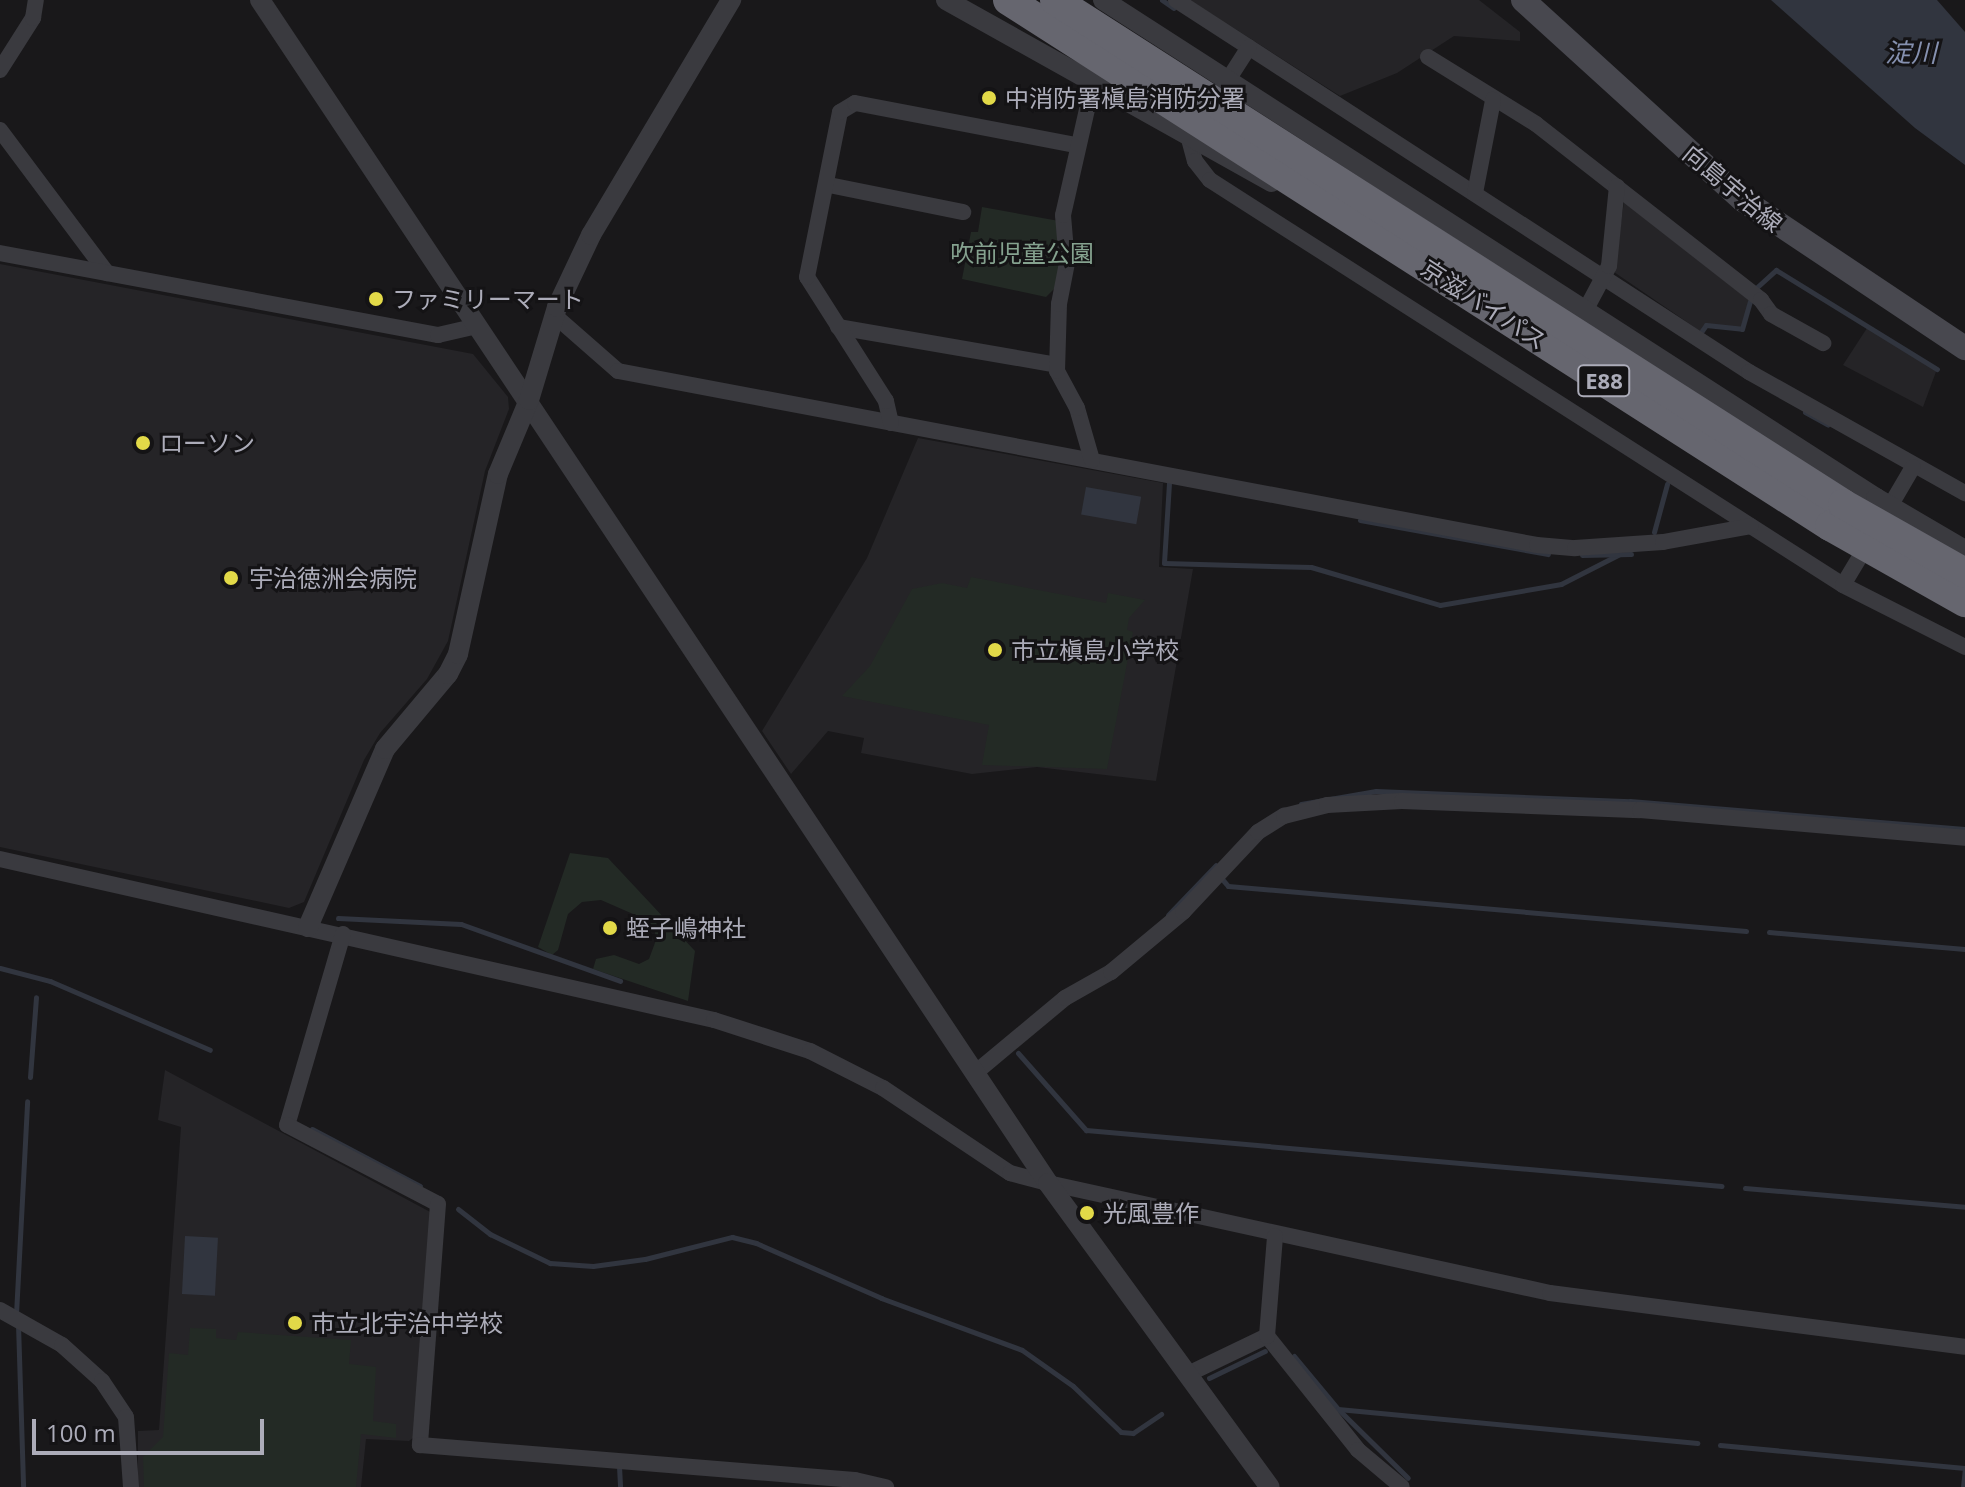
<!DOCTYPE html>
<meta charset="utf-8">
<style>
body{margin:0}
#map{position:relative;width:1965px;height:1487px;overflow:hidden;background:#19181a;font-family:"Open Sans","Noto Sans JP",sans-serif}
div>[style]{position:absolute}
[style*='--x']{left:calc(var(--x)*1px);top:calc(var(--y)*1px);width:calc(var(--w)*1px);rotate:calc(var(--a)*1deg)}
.built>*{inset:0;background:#252427}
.green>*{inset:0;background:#232a25}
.water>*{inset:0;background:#31353f;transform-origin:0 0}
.stream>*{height:5px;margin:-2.5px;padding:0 2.5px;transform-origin:2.5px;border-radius:2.5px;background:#31353f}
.minor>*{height:16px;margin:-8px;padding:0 8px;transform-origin:8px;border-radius:8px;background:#3a3a3f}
.tertiary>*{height:20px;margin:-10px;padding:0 10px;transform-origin:10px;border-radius:10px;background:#3a3a3f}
.secondary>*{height:24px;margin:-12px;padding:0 12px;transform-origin:12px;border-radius:12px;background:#48484f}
.tertiary-bridge>*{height:20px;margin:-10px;padding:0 10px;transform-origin:10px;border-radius:10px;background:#3a3a3f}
.motorway-bridge>*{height:30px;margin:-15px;padding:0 15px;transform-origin:15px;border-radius:15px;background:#66666f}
.dots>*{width:22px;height:22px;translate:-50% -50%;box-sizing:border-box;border:4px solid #141315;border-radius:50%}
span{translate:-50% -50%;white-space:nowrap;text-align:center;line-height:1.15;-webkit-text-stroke:6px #141315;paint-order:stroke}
.shield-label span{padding:2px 6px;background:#141315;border:2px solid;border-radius:6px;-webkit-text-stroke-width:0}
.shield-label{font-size:22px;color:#acacb9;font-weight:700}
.poi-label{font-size:24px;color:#acacb9}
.left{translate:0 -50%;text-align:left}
.street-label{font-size:24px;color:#acacb9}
.park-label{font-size:24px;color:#85a28f}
.water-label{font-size:26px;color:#8691b0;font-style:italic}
.scale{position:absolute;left:32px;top:1419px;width:232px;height:36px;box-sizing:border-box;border:4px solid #acacb9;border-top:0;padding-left:10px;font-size:24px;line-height:28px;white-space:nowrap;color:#acacb9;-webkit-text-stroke:6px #141315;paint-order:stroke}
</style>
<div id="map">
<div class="built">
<div style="clip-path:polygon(1190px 0,1479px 0,1520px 32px,1520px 41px,1454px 36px,1397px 73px,1340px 96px)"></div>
<div style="clip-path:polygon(1624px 202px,1750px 301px,1742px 329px,1706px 325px,1700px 331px,1614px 272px)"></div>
<div style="clip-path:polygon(0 264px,473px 354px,508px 397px,509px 409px,485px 471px,448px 641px,427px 679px,380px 733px,364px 760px,304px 902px,289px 908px,0 847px)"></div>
<div style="clip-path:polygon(1869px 325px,1937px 369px,1923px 407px,1843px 365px)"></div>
<div style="clip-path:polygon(918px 438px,1163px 483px,1159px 567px,1193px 569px,1156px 781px,1037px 767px,972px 774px,861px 753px,864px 738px,828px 731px,791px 774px,762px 731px,867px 558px)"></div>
<div style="clip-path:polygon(165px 1070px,434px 1214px,414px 1437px,409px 1441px,366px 1439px,361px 1487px,138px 1487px,138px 1431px,159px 1430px,181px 1127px,158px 1120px)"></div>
</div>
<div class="green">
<div style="clip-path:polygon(982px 207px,1059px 221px,1062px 262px,1056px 287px,1046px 297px,962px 279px,971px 232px,978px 232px)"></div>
<div style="clip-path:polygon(971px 577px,1106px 603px,1108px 593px,1145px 600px,1129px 618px,1127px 630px,1133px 632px,1107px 769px,982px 765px,989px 725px,842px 696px,870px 666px,912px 589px,942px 583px,967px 588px)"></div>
<div style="clip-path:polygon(570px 853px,608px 858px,695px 951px,688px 1001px,593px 969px,596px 959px,614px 955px,639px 964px,649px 959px,656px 940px,655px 932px,633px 914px,601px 900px,582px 902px,568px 914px,558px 950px,552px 955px,538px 947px)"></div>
<div style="clip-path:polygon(190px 1328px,216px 1329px,216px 1338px,236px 1340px,238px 1332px,351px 1340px,349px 1364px,376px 1367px,373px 1421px,396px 1424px,396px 1438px,361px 1434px,356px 1487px,144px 1487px,143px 1457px,163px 1437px,169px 1353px,188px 1355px)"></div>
</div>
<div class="water">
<div style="clip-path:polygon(1771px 0,1937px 0,1965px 32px,1965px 165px,1915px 128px)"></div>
<div style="left:1086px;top:487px;width:56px;height:28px;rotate:10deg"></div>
<div style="left:185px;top:1236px;width:33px;height:58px;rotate:3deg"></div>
</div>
<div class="stream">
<div style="--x:1162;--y:0;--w:14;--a:34"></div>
<div style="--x:1756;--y:288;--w:27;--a:-42"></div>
<div style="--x:1776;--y:270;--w:189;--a:31.6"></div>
<div style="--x:1699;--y:335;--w:12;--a:-55"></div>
<div style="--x:1706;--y:325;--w:36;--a:6"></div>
<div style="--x:1742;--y:329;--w:29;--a:-74"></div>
<div style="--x:1805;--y:412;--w:26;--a:29"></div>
<div style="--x:1169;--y:483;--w:80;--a:93.6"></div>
<div style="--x:1164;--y:563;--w:147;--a:1.6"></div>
<div style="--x:1311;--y:567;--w:134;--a:16.4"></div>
<div style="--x:1440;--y:605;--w:123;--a:-9.8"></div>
<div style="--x:1561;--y:584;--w:66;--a:-27"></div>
<div style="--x:1360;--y:520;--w:191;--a:10.3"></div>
<div style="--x:1654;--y:532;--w:50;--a:-74.8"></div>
<div style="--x:1582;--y:555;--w:49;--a:-1.2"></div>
<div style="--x:1301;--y:804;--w:76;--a:-9.8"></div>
<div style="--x:1376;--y:791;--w:254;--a:2.3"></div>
<div style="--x:1630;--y:801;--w:336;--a:4.8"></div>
<div style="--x:1222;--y:879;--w:9;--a:49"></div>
<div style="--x:1228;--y:886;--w:520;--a:4.96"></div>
<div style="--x:1168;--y:915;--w:69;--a:-46.2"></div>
<div style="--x:338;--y:918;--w:123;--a:2.8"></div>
<div style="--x:461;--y:924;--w:169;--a:19.7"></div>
<div style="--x:1769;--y:932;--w:197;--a:5"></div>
<div style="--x:0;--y:968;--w:52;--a:14.6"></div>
<div style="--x:50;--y:981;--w:174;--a:23.3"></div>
<div style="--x:1018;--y:1053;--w:103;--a:48.6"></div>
<div style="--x:1086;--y:1130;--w:638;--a:5.03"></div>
<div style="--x:30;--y:1077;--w:80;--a:-85.7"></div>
<div style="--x:312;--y:1129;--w:122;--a:27.8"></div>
<div style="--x:1745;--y:1188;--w:221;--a:4.9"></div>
<div style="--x:458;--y:1209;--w:41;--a:38"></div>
<div style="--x:490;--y:1234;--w:67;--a:25.8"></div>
<div style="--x:550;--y:1263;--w:43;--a:4"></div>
<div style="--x:593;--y:1266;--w:52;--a:-7.7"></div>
<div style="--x:645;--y:1259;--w:90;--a:-14.2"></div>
<div style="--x:732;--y:1237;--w:25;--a:14"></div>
<div style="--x:756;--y:1243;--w:137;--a:23.7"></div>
<div style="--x:881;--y:1298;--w:150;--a:20.2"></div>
<div style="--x:1022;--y:1350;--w:62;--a:35.2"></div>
<div style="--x:1073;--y:1386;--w:66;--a:43.8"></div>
<div style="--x:1121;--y:1432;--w:12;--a:5"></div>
<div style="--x:1133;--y:1433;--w:34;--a:-34"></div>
<div style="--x:16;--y:1314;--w:213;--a:-87"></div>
<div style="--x:18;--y:1324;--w:163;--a:88.2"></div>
<div style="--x:1294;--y:1356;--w:69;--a:50.3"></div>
<div style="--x:1338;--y:1409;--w:361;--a:5.4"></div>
<div style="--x:1209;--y:1378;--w:62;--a:-25.7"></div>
<div style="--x:1338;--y:1409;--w:98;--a:44.6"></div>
<div style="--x:1720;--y:1445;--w:246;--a:5.4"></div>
<div style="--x:619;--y:1466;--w:21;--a:87"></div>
<div style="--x:1963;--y:1487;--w:19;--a:-84"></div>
</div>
<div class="minor">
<div style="--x:1176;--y:0;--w:683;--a:32.99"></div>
<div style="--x:1749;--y:372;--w:248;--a:29.3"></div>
<div style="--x:1428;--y:57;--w:127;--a:31.8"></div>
<div style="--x:1536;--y:124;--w:286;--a:38"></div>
<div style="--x:1761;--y:300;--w:17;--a:54"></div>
<div style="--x:1771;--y:314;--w:60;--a:29.1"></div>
<div style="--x:0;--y:70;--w:62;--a:-57.6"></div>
<div style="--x:33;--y:18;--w:18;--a:-81"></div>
<div style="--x:1210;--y:108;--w:72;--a:-57.4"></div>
<div style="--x:0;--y:130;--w:179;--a:53.2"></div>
<div style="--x:1195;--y:130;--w:11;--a:124"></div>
<div style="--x:1189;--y:139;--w:23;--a:75"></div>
<div style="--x:1195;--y:161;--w:24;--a:52"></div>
<div style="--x:1210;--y:180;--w:751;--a:32.61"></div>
<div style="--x:1843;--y:585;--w:137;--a:26.9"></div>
<div style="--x:829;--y:185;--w:137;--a:11.4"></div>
<div style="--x:1475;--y:193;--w:95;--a:-79"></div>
<div style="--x:0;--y:253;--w:446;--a:10.6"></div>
<div style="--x:438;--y:335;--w:39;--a:-13"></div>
<div style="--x:1585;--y:311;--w:51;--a:-61.9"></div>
<div style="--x:1609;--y:266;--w:80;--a:-84.3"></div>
<div style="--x:554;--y:315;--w:85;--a:41.2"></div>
<div style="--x:618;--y:371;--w:935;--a:10.72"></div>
<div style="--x:1537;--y:545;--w:38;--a:5"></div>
<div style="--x:1575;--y:548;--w:88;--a:-3.9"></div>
<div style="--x:1663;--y:542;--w:89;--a:-10.3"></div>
<div style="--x:838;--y:327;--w:222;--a:9.8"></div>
<div style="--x:891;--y:423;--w:23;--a:-103"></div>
<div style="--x:886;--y:401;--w:147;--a:-122.5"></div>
<div style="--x:807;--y:277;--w:168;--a:-78.7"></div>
<div style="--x:840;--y:112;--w:17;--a:-31"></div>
<div style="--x:855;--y:103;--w:225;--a:10.8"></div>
<div style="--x:1092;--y:460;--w:54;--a:-106.1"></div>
<div style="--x:1077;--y:408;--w:42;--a:-118.4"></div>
<div style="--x:1057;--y:371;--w:67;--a:-88.3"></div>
<div style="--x:1059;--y:304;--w:42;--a:-79"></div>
<div style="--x:1067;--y:263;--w:48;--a:-94.8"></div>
<div style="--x:1063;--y:215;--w:139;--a:-77.2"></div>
<div style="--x:1886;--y:513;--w:53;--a:-59.6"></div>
<div style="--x:1843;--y:585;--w:52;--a:-59"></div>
<div style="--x:0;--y:859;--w:732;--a:12.71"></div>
<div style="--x:714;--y:1020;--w:101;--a:17.9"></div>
<div style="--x:810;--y:1051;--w:82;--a:26.9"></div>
<div style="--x:883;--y:1088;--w:153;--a:33.8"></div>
<div style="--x:1010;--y:1173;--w:39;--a:15"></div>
<div style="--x:1048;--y:1183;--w:514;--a:12.36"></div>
<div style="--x:1550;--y:1293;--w:418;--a:7.4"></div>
<div style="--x:343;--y:934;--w:199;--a:106.3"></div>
<div style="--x:287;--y:1125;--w:170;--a:27.6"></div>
<div style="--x:438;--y:1204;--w:242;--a:94.3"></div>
<div style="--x:420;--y:1445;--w:436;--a:4.6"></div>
<div style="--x:855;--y:1480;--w:32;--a:13"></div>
<div style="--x:975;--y:1073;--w:117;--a:-39.8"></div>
<div style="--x:1065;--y:998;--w:53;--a:-29.5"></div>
<div style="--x:1111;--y:972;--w:94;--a:-39.8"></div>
<div style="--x:1183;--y:912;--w:110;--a:-46.8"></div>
<div style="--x:1258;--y:832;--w:31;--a:-32"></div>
<div style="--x:1284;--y:816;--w:44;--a:-14.3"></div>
<div style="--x:1327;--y:805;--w:75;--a:-3.1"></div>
<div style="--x:1402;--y:801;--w:238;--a:2.2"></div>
<div style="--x:1640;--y:810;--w:326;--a:4.9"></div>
<div style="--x:0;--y:1310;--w:71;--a:29.4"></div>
<div style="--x:62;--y:1345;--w:54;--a:42"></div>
<div style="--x:102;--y:1381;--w:43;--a:56.3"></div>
<div style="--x:126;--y:1417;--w:70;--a:85.9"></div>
<div style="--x:1267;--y:1336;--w:146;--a:51.4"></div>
<div style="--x:1358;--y:1450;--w:57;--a:40.1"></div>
<div style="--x:1186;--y:1375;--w:90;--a:-25.7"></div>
<div style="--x:1267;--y:1336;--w:100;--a:-85.4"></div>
</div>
<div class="tertiary">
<div style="--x:260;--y:0;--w:1421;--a:56.33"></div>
<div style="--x:1048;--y:1183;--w:376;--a:53.9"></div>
<div style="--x:946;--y:0;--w:373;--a:29.2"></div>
<div style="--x:1103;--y:0;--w:920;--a:32.79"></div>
<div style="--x:308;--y:927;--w:194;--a:-66.6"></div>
<div style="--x:385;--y:749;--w:98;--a:-50"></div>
<div style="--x:448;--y:674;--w:22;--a:-63"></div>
<div style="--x:458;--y:654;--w:184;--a:-77.5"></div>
<div style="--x:498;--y:474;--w:80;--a:-67.3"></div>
<div style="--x:529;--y:400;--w:97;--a:-73.2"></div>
<div style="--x:557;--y:307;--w:80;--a:-64.7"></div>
<div style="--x:591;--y:235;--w:274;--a:-59.2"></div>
</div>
<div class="secondary">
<div style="--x:1523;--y:0;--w:297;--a:42.3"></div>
<div style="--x:1743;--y:200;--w:267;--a:33.7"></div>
</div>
<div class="tertiary-bridge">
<div style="--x:1876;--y:498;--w:103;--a:30.3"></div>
</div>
<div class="motorway-bridge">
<div style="--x:1008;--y:0;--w:976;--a:32.62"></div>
<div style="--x:1830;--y:526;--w:155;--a:29.4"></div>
<div style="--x:1055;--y:0;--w:935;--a:32.6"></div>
<div style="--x:1843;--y:504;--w:140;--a:29.5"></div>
</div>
<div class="dots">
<div style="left:989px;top:98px;background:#e2d948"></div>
<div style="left:376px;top:299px;background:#e2d948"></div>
<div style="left:143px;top:443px;background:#e2d948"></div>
<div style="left:231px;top:578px;background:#e2d948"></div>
<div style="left:995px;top:650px;background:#e2d948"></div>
<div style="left:610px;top:928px;background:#e2d948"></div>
<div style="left:1087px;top:1213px;background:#e2d948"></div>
<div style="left:295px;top:1323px;background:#e2d948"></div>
</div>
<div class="shield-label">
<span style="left:1604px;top:381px">E88</span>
</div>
<div class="poi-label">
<span class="left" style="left:1005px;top:98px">中消防署槇島消防分署</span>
<span class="left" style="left:392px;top:299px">ファミリーマート</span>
<span class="left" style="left:159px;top:443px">ローソン</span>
<span class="left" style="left:249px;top:578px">宇治徳洲会病院</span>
<span class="left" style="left:1011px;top:650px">市立槇島小学校</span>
<span class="left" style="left:626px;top:928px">蛭子嶋神社</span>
<span class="left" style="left:1103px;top:1213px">光風豊作</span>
<span class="left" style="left:311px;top:1323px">市立北宇治中学校</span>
</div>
<div class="street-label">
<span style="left:1733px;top:188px;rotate:40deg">向島宇治線</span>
<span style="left:1484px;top:304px;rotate:33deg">京滋バイパス</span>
</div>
<div class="park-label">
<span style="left:1022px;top:253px">吹前児童公園</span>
</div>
<div class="water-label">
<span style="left:1911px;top:53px">淀川</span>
</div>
<div class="scale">100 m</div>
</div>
